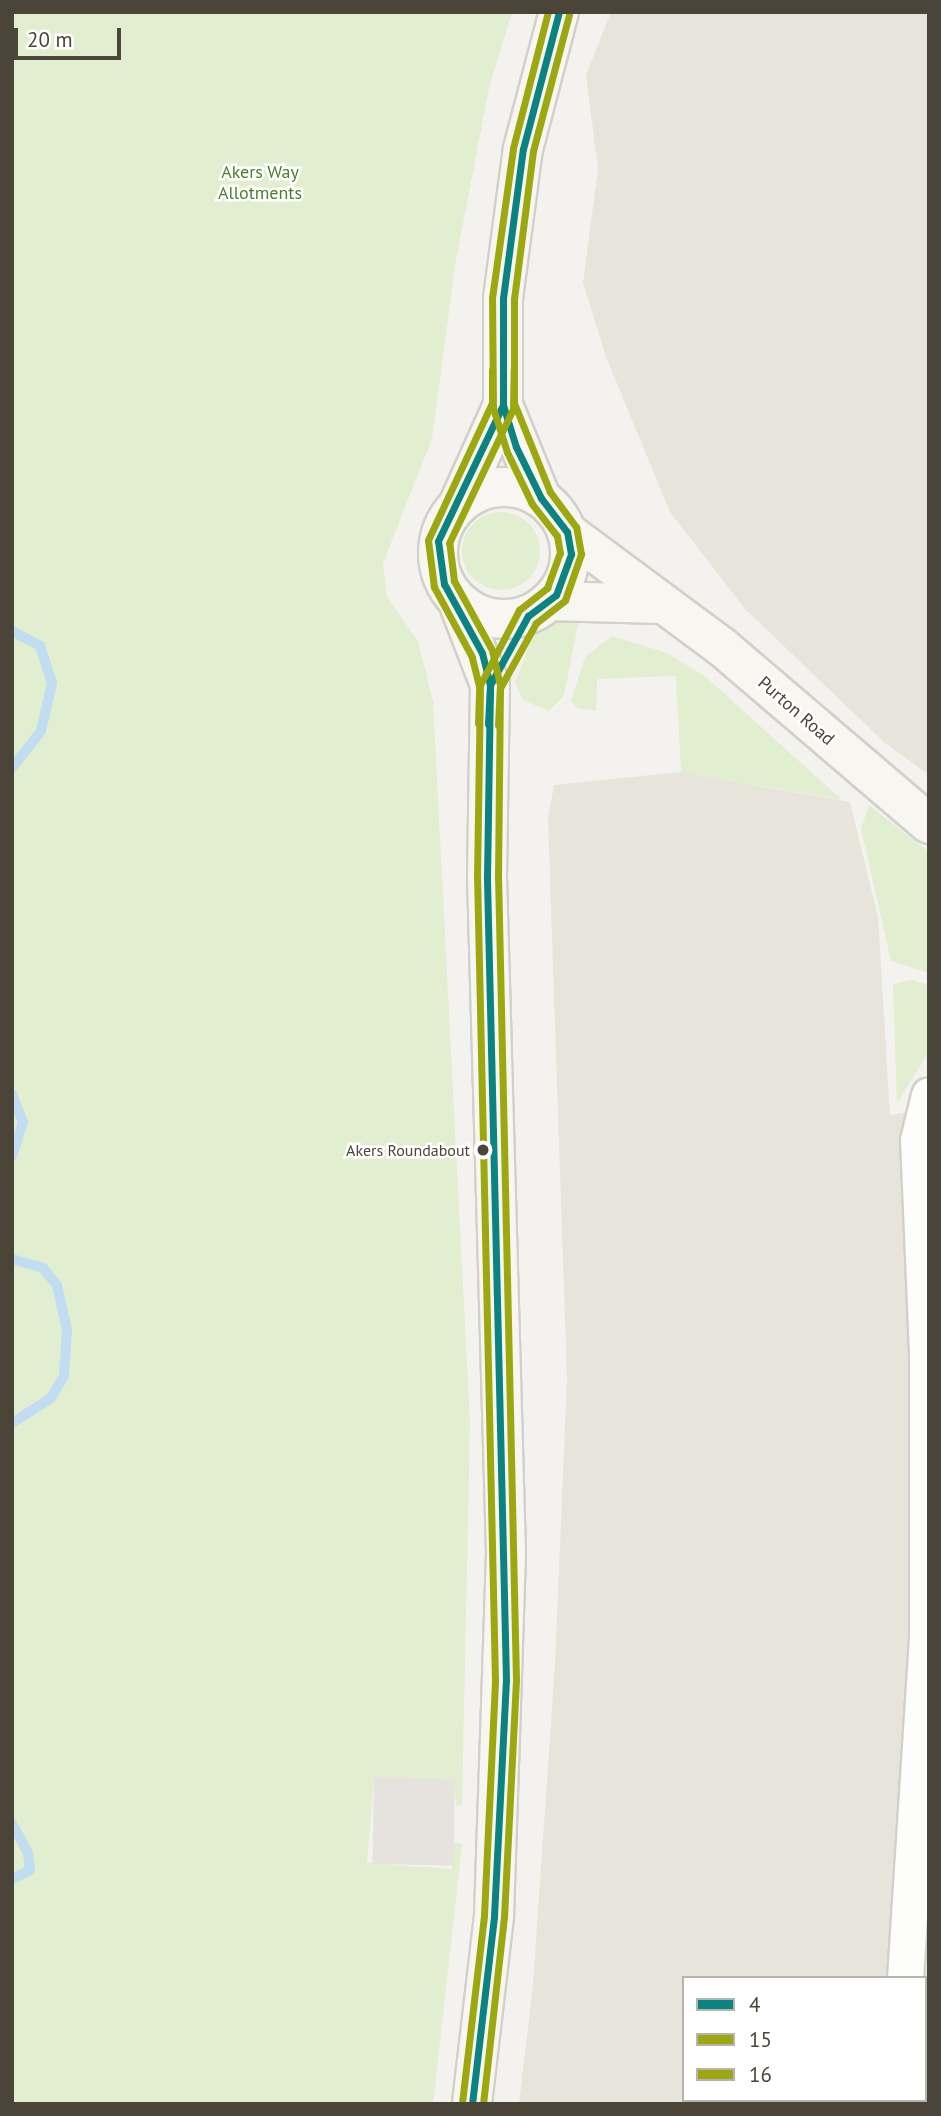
<!DOCTYPE html>
<style>
body{margin:0}
#map{position:relative;width:941px;height:2116px;overflow:hidden;background:#f4f2ee;font-family:"PT Sans",sans-serif}
div>[style]{position:absolute}
[style*='--x']{left:calc(var(--x)*1px);top:calc(var(--y)*1px);width:calc(var(--w)*1px);rotate:calc(var(--a)*1deg)}
.residential>*{inset:0;background:#e7e4dc}
.green>*{inset:0;background:#e1eecf}
.round{border-radius:50%}
.parking>*{inset:0;background:#e6e3df;transform-origin:0 0}
.stream>*{height:10px;margin:-5px;padding:0 5px;transform-origin:5px;border-radius:5px;background:#c0ddf1}
.roads{filter:drop-shadow(2px 0 #d2d0cb) drop-shadow(-2px 0 #d2d0cb) drop-shadow(0 2px #d2d0cb) drop-shadow(0 -2px #d2d0cb)}
.street>*{height:35px;margin:-17.5px;padding:0 17.5px;transform-origin:17.5px;border-radius:17.5px;background:#fdfdfc}
.secondary>*{height:38px;margin:-19px;padding:0 19px;transform-origin:19px;border-radius:19px;background:#f7f6f1}
.secondary>.ring{margin:-19px;padding:0;box-sizing:content-box;background:none;border:38px solid #f7f6f1;border-radius:50%}
.bus-1>*{height:7px;margin:-3.5px;padding:0 3.5px;transform-origin:3.5px;border-radius:3.5px;background:#0a8381}
.bus-2>*{height:7px;margin:-3.5px;padding:0 3.5px;transform-origin:3.5px;border-radius:3.5px;background:#9da811}
.bus-3>*{height:7px;margin:-3.5px;padding:0 3.5px;transform-origin:3.5px;border-radius:3.5px;background:#9da811}
.dots>*{width:19px;height:19px;translate:-50% -50%;box-sizing:border-box;border:4px solid #fff;border-radius:50%}
span{translate:-50% -50%;white-space:nowrap;text-align:center;line-height:1.15;-webkit-text-stroke:5px #fff;paint-order:stroke}
.bus-label{font-size:16px;color:#4b4439}
.right{translate:-100% -50%;text-align:right}
.park-label{font-size:18px;color:#4a7f2a}
.street-label{font-size:18px;color:#4b4439}
.frame{position:absolute;inset:0;border:14px solid #4b4439;pointer-events:none}
.legend{position:absolute;left:682px;top:1976px;width:245px;height:126px;box-sizing:border-box;background:#fff;border:2px solid #b7b4b0;margin:0;padding:9px 12px;list-style:none;font-size:21px;color:#4b4439}
.legend li{display:flex;align-items:center;gap:14px;height:35px}
.legend b{width:35px;border:2px solid #b7b4b0}
.scale{position:absolute;left:14px;top:28px;width:107px;height:32px;box-sizing:border-box;border:4px solid #4b4439;border-top:0;padding-left:9px;font-size:21px;line-height:24px;white-space:nowrap;color:#4b4439;-webkit-text-stroke:5px #fff;paint-order:stroke}
</style>
<div id="map">
<div class="residential">
<div style="clip-path:polygon(611px 12px,929px 12px,929px 775px,886px 744px,745px 609px,670px 512px,606px 357px,583px 283px,598px 169px,586px 75px)"></div>
<div style="clip-path:polygon(evenodd,681px 772px,850px 802px,878px 917px,890px 1115px,929px 1109px,929px 2104px,519px 2104px,533px 1984px,555px 1664px,567px 1379px,548px 819px,554px 785px,681px 772px,684px 1978px,925px 1978px,925px 2100px,684px 2100px,684px 1978px)"></div>
</div>
<div class="green">
<div style="clip-path:polygon(12px 12px,512px 12px,489px 88px,455px 266px,432px 439px,383px 563px,387px 597px,418px 641px,433px 701px,470px 1423px,462px 1805px,456px 1806px,454px 1778px,374px 1778px,367px 1863px,452px 1869px,454px 1842px,462px 1844px,433px 2104px,12px 2104px)"></div>
<div class="round" style="left:462px;top:512px;width:78px;height:78px"></div>
<div style="clip-path:polygon(580px 614px,564px 696px,549px 711px,523px 700px,515px 683px,534px 634px,556px 616px)"></div>
<div style="clip-path:polygon(612px 636px,667px 653px,706px 677px,842px 800px,681px 772px,676px 676px,597px 679px,596px 711px,577px 708px,571px 701px,585px 657px)"></div>
<div style="clip-path:polygon(869px 805px,929px 852px,929px 973px,891px 961px,861px 829px)"></div>
<div style="clip-path:polygon(912px 980px,929px 985px,929px 1051px,897px 1104px,893px 984px)"></div>
</div>
<div class="parking">
<div style="left:374px;top:1777px;width:81px;height:87px;rotate:1deg"></div>
</div>
<div class="stream">
<div style="--x:12;--y:631;--w:32;--a:28"></div>
<div style="--x:40;--y:646;--w:39;--a:72"></div>
<div style="--x:52;--y:683;--w:49;--a:102.9"></div>
<div style="--x:41;--y:731;--w:47;--a:128.1"></div>
<div style="--x:12;--y:1094;--w:30;--a:69"></div>
<div style="--x:23;--y:1122;--w:36;--a:108"></div>
<div style="--x:12;--y:1259;--w:32;--a:16"></div>
<div style="--x:43;--y:1268;--w:22;--a:51"></div>
<div style="--x:57;--y:1285;--w:46;--a:77.5"></div>
<div style="--x:67;--y:1330;--w:46;--a:93.7"></div>
<div style="--x:64;--y:1376;--w:26;--a:121"></div>
<div style="--x:51;--y:1398;--w:46;--a:147.3"></div>
<div style="--x:12;--y:1823;--w:34;--a:62"></div>
<div style="--x:28;--y:1853;--w:17;--a:83"></div>
<div style="--x:30;--y:1870;--w:20;--a:153"></div>
</div>
<div class="roads">
<div class="street">
<div style="--x:905;--y:1978;--w:344;--a:-86.3"></div>
<div style="--x:927;--y:1635;--w:283;--a:-90"></div>
<div style="--x:927;--y:1352;--w:212;--a:-92.4"></div>
<div style="--x:918;--y:1140;--w:46;--a:-76.3"></div>
<div style="--x:892;--y:2104;--w:4;--a:-76"></div>
</div>
<div class="secondary">
<div class="ring" style="left:438px;top:487px;width:94px;height:94px"></div>
<div style="--x:541;--y:498;--w:100;--a:-112.2"></div>
<div style="--x:503;--y:405;--w:107;--a:-90"></div>
<div style="--x:503;--y:298;--w:150;--a:-82.4"></div>
<div style="--x:523;--y:149;--w:142;--a:-75.3"></div>
<div style="--x:459;--y:503;--w:107;--a:-65.8"></div>
<div style="--x:567;--y:532;--w:193;--a:36.6"></div>
<div style="--x:722;--y:647;--w:272;--a:40.5"></div>
<div style="--x:549;--y:601;--w:111;--a:1.5"></div>
<div style="--x:458;--y:602;--w:89;--a:68.9"></div>
<div style="--x:490;--y:685;--w:192;--a:90.9"></div>
<div style="--x:487;--y:877;--w:677;--a:88.39"></div>
<div style="--x:506;--y:1554;--w:362;--a:91.9"></div>
<div style="--x:494;--y:1916;--w:189;--a:96.7"></div>
</div>
</div>
<div class="bus-1">
<div style="--x:488;--y:724;--w:39;--a:-87"></div>
<div style="--x:490;--y:685;--w:33;--a:-104"></div>
<div style="--x:482;--y:653;--w:79;--a:-118.8"></div>
<div style="--x:444;--y:584;--w:43;--a:-97.9"></div>
<div style="--x:438;--y:541;--w:151;--a:-64.5"></div>
<div style="--x:503;--y:405;--w:35;--a:-90"></div>
<div style="--x:472;--y:2104;--w:189;--a:-83.3"></div>
<div style="--x:494;--y:1916;--w:236;--a:-87.1"></div>
<div style="--x:506;--y:1680;--w:803;--a:-91.36"></div>
<div style="--x:487;--y:877;--w:192;--a:-89.1"></div>
<div style="--x:490;--y:685;--w:79;--a:-61.2"></div>
<div style="--x:528;--y:616;--w:35;--a:-37"></div>
<div style="--x:556;--y:595;--w:44;--a:-69.9"></div>
<div style="--x:571;--y:554;--w:22;--a:-100"></div>
<div style="--x:567;--y:532;--w:43;--a:-127.4"></div>
<div style="--x:541;--y:498;--w:57;--a:-116.1"></div>
<div style="--x:516;--y:447;--w:44;--a:-107.2"></div>
<div style="--x:503;--y:405;--w:107;--a:-90"></div>
<div style="--x:503;--y:298;--w:150;--a:-82.4"></div>
<div style="--x:523;--y:149;--w:142;--a:-75.3"></div>
</div>
<div class="bus-2">
<div style="--x:498;--y:725;--w:40;--a:-87.1"></div>
<div style="--x:500;--y:685;--w:36;--a:-103"></div>
<div style="--x:492;--y:650;--w:79;--a:-118.8"></div>
<div style="--x:454;--y:581;--w:38;--a:-97"></div>
<div style="--x:449;--y:543;--w:148;--a:-64.5"></div>
<div style="--x:513;--y:409;--w:39;--a:-89"></div>
<div style="--x:483;--y:2104;--w:188;--a:-83.6"></div>
<div style="--x:504;--y:1917;--w:237;--a:-87.1"></div>
<div style="--x:516;--y:1680;--w:803;--a:-91.28"></div>
<div style="--x:498;--y:877;--w:189;--a:-89.4"></div>
<div style="--x:500;--y:688;--w:74;--a:-61"></div>
<div style="--x:536;--y:623;--w:37;--a:-38"></div>
<div style="--x:565;--y:600;--w:49;--a:-70.8"></div>
<div style="--x:581;--y:554;--w:27;--a:-100"></div>
<div style="--x:576;--y:527;--w:44;--a:-126.6"></div>
<div style="--x:550;--y:492;--w:96;--a:-112"></div>
<div style="--x:514;--y:403;--w:104;--a:-90"></div>
<div style="--x:514;--y:299;--w:149;--a:-82.7"></div>
<div style="--x:533;--y:151;--w:141;--a:-75.2"></div>
</div>
<div class="bus-3">
<div style="--x:478;--y:723;--w:37;--a:-88"></div>
<div style="--x:479;--y:686;--w:30;--a:-104"></div>
<div style="--x:472;--y:657;--w:80;--a:-118.5"></div>
<div style="--x:434;--y:587;--w:47;--a:-97.3"></div>
<div style="--x:428;--y:540;--w:151;--a:-65"></div>
<div style="--x:492;--y:403;--w:33;--a:-90"></div>
<div style="--x:462;--y:2103;--w:189;--a:-83.3"></div>
<div style="--x:484;--y:1915;--w:235;--a:-87.3"></div>
<div style="--x:495;--y:1680;--w:803;--a:-91.28"></div>
<div style="--x:477;--y:877;--w:192;--a:-89.1"></div>
<div style="--x:480;--y:685;--w:85;--a:-62.5"></div>
<div style="--x:519;--y:610;--w:36;--a:-38"></div>
<div style="--x:547;--y:588;--w:37;--a:-70"></div>
<div style="--x:560;--y:553;--w:17;--a:-100"></div>
<div style="--x:557;--y:536;--w:41;--a:-128"></div>
<div style="--x:532;--y:504;--w:58;--a:-115.7"></div>
<div style="--x:507;--y:452;--w:46;--a:-107.7"></div>
<div style="--x:493;--y:408;--w:110;--a:-90.5"></div>
<div style="--x:492;--y:298;--w:151;--a:-82"></div>
<div style="--x:513;--y:148;--w:140;--a:-75.6"></div>
</div>
<div class="dots">
<div style="left:483px;top:1150px;background:#4b4439"></div>
</div>
<div class="bus-label">
<span class="right" style="left:470px;top:1150px">Akers Roundabout</span>
</div>
<div class="park-label">
<span style="left:260px;top:183px">Akers Way<br>Allotments</span>
</div>
<div class="street-label">
<span style="left:796px;top:711px;rotate:41deg">Purton Road</span>
</div>
<div class="frame"></div>
<ul class="legend">
<li><b style="height:9px;background:#0a8381"></b>4</li>
<li><b style="height:9px;background:#9da811"></b>15</li>
<li><b style="height:9px;background:#9da811"></b>16</li>
</ul>
<div class="scale">20 m</div>
</div>
